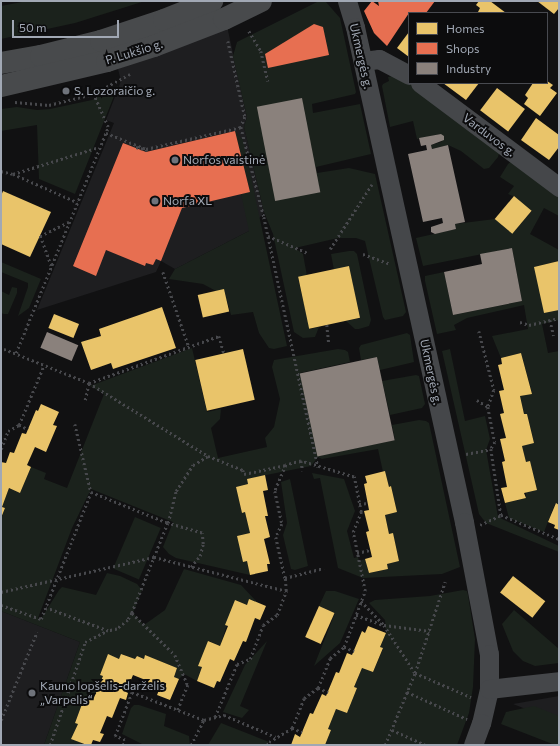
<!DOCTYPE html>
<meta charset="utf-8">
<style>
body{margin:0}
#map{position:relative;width:560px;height:746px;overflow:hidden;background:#111112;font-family:Commissioner,sans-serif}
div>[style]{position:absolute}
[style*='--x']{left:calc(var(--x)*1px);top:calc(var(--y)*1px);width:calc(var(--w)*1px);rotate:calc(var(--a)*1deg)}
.built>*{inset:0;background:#1e1e20}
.green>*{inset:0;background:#1b221c;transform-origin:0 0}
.homes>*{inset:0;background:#e9c46a;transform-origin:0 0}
.shops>*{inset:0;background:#e76f51}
.industry>*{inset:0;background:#8a817c;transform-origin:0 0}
.path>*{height:2.5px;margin-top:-1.25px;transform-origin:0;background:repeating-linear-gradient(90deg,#47484c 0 2px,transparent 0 5px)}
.minor>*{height:19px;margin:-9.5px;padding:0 9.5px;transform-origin:9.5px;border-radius:9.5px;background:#45474a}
.major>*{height:22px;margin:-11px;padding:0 11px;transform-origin:11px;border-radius:11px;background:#484a4c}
.dots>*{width:11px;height:11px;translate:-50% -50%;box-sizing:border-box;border:2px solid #0c0c0d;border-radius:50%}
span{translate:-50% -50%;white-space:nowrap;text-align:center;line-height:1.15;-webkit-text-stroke:4px #0c0c0d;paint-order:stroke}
.street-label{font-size:12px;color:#a1a8b4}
.poi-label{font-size:12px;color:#a1a8b4}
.left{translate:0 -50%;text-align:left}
.frame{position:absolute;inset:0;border:2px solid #a1a8b4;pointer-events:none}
.legend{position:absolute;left:408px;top:12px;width:140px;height:72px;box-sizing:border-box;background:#0c0c0d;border:1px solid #484a50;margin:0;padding:5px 7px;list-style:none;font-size:12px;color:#a1a8b4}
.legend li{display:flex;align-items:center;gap:8px;height:20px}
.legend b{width:20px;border:1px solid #484a50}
.scale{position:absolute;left:12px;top:20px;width:107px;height:18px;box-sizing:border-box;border:2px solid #a1a8b4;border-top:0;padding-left:5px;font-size:12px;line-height:14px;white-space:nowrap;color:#a1a8b4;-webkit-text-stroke:3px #0c0c0d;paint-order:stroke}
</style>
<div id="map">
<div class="built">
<div style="clip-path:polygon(227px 26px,247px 117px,244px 127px,264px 212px,249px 231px,175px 269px,161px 261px,156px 272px,37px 310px,114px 123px,106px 120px,121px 81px,118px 69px)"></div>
<div style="clip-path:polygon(1px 611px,80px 642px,44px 745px,1px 745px)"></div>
<div style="clip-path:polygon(559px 696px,559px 722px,513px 704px)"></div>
</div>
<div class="green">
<div style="clip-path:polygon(27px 1px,145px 1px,75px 23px,1px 39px,1px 6px)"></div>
<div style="clip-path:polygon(319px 1px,326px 2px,340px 18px,356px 92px,355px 94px,312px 104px,313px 113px,360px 104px,371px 154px,316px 167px,317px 173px,349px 168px,375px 174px,406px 312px,403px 316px,385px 320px,383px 317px,365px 241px,356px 238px,338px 238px,295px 248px,303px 254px,307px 276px,298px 278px,310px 329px,319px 327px,315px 337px,303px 338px,294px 332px,273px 234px,264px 212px,244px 127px,247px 117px,233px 56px,237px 42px)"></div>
<div style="clip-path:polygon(393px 76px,411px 83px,500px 150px,498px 157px,489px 168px,484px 169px,461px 151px,448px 145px,432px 149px,431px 145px,441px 142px,444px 136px,441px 134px,417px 139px,413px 121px,390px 127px,382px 86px,383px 84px,389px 81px,388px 77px)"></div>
<div style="clip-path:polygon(118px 86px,75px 194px,39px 179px,37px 125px,1px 131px,1px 109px,17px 107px,37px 110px,50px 109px,92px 100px)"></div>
<div style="clip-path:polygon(235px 131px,243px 140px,287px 346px,274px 349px,269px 348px,259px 333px,253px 312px,231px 315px,224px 290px,216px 291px,203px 284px,169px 279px,175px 269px,249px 231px,241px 194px,250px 192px)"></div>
<div style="clip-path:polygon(513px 160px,559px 194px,559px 216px,544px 208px,530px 234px,559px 250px,559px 261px,534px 267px,559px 310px,559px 320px,542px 324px,548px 353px,559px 351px,559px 505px,555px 504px,544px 532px,509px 518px,505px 503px,526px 498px,526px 462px,522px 446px,534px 442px,527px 414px,524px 414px,520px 396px,532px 393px,521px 353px,501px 358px,492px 336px,528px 329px,524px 305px,467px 318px,454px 325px,456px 330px,437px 334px,425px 281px,425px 276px,444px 272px,453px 315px,522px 301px,512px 248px,423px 266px,416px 238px,456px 229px,455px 224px,495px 219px,513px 233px,532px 211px,515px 197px,508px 194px,514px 186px,500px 177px,508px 164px)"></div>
<div style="clip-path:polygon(349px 251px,354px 251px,357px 254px,371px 320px,369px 326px,359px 329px,355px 329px,346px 321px,360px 318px,349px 267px,334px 270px,331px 254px)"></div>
<div style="clip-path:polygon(1px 262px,41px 279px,29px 308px,18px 316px,28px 287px,28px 283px,1px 272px)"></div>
<div style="clip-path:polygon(12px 287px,17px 288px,17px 293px,8px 314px,4px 314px,1px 313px,1px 291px,9px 295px)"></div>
<div style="clip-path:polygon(407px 333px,410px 335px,414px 362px,380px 370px,377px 357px,361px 360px,359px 348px,361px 345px)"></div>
<div style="clip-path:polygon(192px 348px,207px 412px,221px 409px,220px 419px,211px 428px,218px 458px,267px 447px,265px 438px,274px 427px,280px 399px,272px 367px,274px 360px,338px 349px,345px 350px,348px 352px,350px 362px,300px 373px,318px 456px,395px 440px,392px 425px,419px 420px,426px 421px,429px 423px,460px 567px,442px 574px,363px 578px,338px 568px,320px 478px,314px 479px,312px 473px,344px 479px,355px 511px,347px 531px,354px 558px,358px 557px,359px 561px,365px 559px,369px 573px,388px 569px,387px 564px,399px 561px,393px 534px,389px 534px,385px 515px,397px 512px,391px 486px,389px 487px,385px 471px,383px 472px,378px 449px,322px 459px,318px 457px,311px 466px,247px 479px,248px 484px,236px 487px,242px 513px,245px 512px,250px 533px,237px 536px,247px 561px,250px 575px,176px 558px,169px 554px,163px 547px,173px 522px,91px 489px,72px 528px,38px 618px,41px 619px,59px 590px,62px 587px,96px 595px,107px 573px,120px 576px,137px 584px,142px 590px,133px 613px,144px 625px,165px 610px,184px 569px,241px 585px,258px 603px,249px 599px,247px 605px,235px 600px,220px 646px,209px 641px,199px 666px,202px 667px,197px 681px,184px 674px,179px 679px,174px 677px,177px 668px,145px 655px,144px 659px,137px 656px,135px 659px,122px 654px,119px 659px,108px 655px,100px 675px,103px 676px,93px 700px,81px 696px,79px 702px,82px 704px,75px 722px,78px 724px,72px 739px,86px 745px,44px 745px,80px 642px,1px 611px,1px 519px,5px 508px,2px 507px,9px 488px,20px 493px,31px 467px,46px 473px,44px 479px,67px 488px,104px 394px,90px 386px)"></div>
<div style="clip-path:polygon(450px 349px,465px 421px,485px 416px,490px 439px,486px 450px,498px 517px,559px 546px,559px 552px,486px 523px,479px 514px,442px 351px)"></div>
<div style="clip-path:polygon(416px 375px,419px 376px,425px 404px,422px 408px,390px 415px,382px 381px)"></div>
<div style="clip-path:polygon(290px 479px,308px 566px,295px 570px,291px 569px,283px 535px,287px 523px,281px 482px)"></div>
<div style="left:135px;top:517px;width:28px;height:56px;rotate:23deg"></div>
<div style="clip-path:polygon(463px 590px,467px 591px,468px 595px,475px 639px,473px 687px,469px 713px,457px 745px,325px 745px,331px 730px,328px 729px,336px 709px,347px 713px,357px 688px,354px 687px,362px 668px,373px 672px,383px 649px,380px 647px,386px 633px,385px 620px,369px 603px,375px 600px,430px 596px)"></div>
<div style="clip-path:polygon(326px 591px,335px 591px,359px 599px,340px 643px,314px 666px,335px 613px,319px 606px)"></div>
<div style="clip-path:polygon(514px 610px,559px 649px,559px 663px,535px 666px,523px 661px,513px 651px,502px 624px)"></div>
<div style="clip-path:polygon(267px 641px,240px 706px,249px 710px,242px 718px,223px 712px,245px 665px)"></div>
<div style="clip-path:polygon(134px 705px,139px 705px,166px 714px,164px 726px,189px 736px,190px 745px,144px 745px,122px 734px,131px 708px)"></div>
<div style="clip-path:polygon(534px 706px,559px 716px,559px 745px,555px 745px,501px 724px,506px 712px)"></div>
<div style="clip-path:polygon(221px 723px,269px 742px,267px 745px,208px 745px)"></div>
</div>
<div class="homes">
<div style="clip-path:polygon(479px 1px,490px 1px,506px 13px,480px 13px,478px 12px,480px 8px,476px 5px)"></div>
<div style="clip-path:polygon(537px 1px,559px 1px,559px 8px,554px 14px)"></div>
<div style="clip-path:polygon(409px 32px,409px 57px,397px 48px)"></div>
<div style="clip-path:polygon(547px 81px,553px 85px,550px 88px,557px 93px,540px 116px,524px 104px,528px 98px,525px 95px,533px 83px,547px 83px)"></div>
<div style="clip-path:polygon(443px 83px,479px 83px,466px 100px)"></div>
<div style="left:497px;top:88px;width:35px;height:28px;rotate:37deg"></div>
<div style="clip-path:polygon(536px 118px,559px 135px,559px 147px,549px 160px,521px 140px)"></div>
<div style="clip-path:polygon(3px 191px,51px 212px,30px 257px,1px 244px,1px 196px)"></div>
<div style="left:514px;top:196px;width:23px;height:30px;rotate:40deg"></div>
<div style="clip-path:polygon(559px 261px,559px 310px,544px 313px,534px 267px)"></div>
<div style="left:349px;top:266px;width:53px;height:52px;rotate:78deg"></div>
<div style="left:224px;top:289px;width:23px;height:27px;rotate:77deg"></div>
<div style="clip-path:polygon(162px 307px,176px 348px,113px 369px,111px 363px,91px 370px,81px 342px,101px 336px,99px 329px)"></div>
<div style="left:54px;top:314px;width:27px;height:15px;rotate:22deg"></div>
<div style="left:243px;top:349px;width:52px;height:49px;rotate:77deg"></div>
<div style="clip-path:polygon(521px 353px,532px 394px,520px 396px,524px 414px,527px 414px,534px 443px,522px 446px,526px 462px,530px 461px,537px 490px,524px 493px,526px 498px,505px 503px,501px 488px,507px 487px,502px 462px,505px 461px,500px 439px,506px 438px,500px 414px,504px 413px,499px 391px,504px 390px,498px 365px,502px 364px,501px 358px)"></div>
<div style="clip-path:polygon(41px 404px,59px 412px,53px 425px,57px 426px,46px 452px,35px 447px,27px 465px,31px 467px,20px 493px,9px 488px,2px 507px,5px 508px,1px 518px,1px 462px,6px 463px,10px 452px,14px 453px,22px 433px,26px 434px,36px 410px,38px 411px)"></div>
<div style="clip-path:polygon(385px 471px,389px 487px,391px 486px,397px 512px,385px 515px,389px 534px,393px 533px,399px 561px,387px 564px,388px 569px,369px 573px,365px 559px,372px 557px,366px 532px,369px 531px,364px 511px,369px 510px,364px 484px,367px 483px,365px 476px)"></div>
<div style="clip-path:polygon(265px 475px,268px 490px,263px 491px,268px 516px,265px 516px,270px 537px,264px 539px,270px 564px,267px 564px,268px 571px,250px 575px,247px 561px,243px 562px,237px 536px,250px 533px,245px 512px,242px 513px,236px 487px,248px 484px,247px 479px)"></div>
<div style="clip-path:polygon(556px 503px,559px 505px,559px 530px,554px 528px,555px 525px,548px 522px)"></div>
<div style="left:513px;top:576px;width:41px;height:21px;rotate:38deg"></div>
<div style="clip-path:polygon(249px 599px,266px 606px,260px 620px,255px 618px,246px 642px,243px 641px,234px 661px,230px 659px,220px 682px,217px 681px,214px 688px,197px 681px,202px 667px,198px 666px,208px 641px,220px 646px,228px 626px,225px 625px,235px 600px,247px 605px)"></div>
<div style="left:319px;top:606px;width:17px;height:34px;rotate:24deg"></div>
<div style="clip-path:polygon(368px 626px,386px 633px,380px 647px,383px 648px,373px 672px,362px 668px,354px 687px,357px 688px,347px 713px,336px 709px,328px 729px,331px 730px,325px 745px,291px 745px,295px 734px,300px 737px,310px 713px,313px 714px,322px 694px,326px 696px,336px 672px,339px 673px,347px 653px,352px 655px,362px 631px,365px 633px)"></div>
<div style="clip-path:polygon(108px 654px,119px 659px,121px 654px,135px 659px,137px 656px,144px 659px,145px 655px,177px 668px,174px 677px,179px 679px,170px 700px,157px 695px,159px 690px,141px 683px,143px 679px,133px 675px,126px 692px,128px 693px,126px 700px,120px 698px,112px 718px,107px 716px,100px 733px,104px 734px,100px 742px,93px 740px,91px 745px,87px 745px,71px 739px,78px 724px,75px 723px,82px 704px,78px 703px,81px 696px,93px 700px,103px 676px,100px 675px)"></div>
</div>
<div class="shops">
<div style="clip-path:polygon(372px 1px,379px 6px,378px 1px,435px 1px,426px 13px,409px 13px,387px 46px,374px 33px,364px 11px)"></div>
<div style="clip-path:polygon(314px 24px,323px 27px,329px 55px,268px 68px,265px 54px)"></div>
<div style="clip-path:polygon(235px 131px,250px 192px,182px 208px,161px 261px,156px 259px,153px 265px,146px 263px,145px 266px,106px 250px,96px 276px,73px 266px,123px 143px,146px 152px)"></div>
</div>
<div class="industry">
<div style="left:302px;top:98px;width:96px;height:46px;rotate:79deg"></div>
<div style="clip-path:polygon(441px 134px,444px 136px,444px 140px,431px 145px,432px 149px,448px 145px,465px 222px,455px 224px,456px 229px,435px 234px,431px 232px,431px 227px,443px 223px,442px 218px,423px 222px,408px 154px,427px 150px,426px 145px,421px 146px,419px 138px)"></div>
<div style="clip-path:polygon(512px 248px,522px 301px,453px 315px,444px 272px,482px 264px,480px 254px)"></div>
<div style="left:47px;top:332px;width:34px;height:17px;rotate:23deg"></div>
<div style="left:377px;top:357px;width:85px;height:79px;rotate:78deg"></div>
</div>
<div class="path">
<div style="--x:249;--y:31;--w:23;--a:59"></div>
<div style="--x:261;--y:51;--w:31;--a:77"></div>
<div style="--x:228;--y:41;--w:78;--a:77.4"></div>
<div style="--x:245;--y:117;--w:11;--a:112"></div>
<div style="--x:15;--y:102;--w:34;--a:5"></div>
<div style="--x:49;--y:105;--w:45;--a:-14"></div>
<div style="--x:93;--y:94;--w:42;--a:-28.4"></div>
<div style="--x:106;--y:133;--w:43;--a:21.8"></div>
<div style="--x:146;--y:149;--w:98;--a:-13"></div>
<div style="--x:241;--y:127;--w:93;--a:75.7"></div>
<div style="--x:264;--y:217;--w:256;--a:77.8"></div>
<div style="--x:136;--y:147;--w:12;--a:14"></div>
<div style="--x:1;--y:171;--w:12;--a:14"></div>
<div style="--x:13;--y:174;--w:70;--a:23.6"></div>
<div style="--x:13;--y:174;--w:90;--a:-17.4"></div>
<div style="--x:268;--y:236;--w:43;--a:23"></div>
<div style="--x:330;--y:249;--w:77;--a:-57.1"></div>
<div style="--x:363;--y:254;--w:29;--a:20"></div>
<div style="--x:51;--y:266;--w:32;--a:-110"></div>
<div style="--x:40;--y:236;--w:32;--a:-26"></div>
<div style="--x:163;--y:272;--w:79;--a:70.9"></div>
<div style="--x:550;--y:320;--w:16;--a:76"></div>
<div style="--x:520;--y:322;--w:9;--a:18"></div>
<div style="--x:529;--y:325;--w:31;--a:-13"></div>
<div style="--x:327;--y:325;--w:19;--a:84"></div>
<div style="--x:479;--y:331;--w:61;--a:75.7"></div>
<div style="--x:494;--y:390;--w:18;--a:109"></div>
<div style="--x:488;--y:407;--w:36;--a:79"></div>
<div style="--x:495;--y:442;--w:8;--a:120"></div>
<div style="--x:491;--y:449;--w:67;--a:81.4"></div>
<div style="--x:4;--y:349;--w:92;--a:21.8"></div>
<div style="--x:89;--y:383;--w:140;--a:31.5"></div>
<div style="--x:208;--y:456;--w:38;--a:22"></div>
<div style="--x:243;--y:470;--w:4;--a:76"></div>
<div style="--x:244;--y:474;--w:43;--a:-12.1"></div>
<div style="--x:286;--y:465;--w:28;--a:113"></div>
<div style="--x:275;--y:491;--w:34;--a:78"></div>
<div style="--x:282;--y:524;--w:14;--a:115"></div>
<div style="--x:276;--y:537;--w:42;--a:77.6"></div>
<div style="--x:16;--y:353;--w:244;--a:-67.8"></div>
<div style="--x:108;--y:127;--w:36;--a:-114"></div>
<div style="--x:85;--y:400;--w:17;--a:-77"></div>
<div style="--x:89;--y:383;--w:138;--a:-19.9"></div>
<div style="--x:219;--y:336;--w:19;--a:74"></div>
<div style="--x:477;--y:400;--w:13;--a:32"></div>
<div style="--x:75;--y:424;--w:70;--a:76.8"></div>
<div style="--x:19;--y:425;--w:10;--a:24"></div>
<div style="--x:1;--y:449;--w:19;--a:-69"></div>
<div style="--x:8;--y:431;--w:13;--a:-29"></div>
<div style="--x:19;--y:425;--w:65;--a:-67.4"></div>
<div style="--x:466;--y:454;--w:25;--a:-11"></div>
<div style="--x:301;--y:461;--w:10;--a:79"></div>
<div style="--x:359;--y:504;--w:9;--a:-6"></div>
<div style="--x:480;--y:525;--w:23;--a:-25"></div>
<div style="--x:501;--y:515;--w:63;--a:22.5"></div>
<div style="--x:357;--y:553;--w:13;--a:-13"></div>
<div style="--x:191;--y:567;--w:14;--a:-51"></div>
<div style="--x:200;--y:556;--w:12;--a:-76"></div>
<div style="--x:203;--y:544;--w:11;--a:-95"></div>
<div style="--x:202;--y:533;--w:35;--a:-164"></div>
<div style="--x:168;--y:523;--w:33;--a:-76"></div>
<div style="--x:176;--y:491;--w:31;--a:-57"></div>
<div style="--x:193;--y:465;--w:17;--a:-31"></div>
<div style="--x:1;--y:592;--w:157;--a:-12.9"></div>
<div style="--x:154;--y:557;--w:136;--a:14.4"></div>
<div style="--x:361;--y:601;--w:33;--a:46"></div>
<div style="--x:384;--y:625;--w:46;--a:7.4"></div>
<div style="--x:1;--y:605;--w:42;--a:19.3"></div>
<div style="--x:41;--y:619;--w:136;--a:-68.5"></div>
<div style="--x:91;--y:492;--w:83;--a:21.9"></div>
<div style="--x:168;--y:523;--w:97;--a:111.8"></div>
<div style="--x:132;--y:613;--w:8;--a:120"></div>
<div style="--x:128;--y:620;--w:14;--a:141"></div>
<div style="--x:117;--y:629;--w:9;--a:167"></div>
<div style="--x:108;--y:631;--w:66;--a:-159.6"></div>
<div style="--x:132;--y:613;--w:60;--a:44.3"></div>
<div style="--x:175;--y:655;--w:33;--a:67"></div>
<div style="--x:188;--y:685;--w:27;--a:112"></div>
<div style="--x:356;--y:615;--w:30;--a:20"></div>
<div style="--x:384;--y:625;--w:57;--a:57.1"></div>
<div style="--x:415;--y:673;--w:61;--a:23.2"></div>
<div style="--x:344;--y:647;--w:11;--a:22"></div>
<div style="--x:318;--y:688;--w:11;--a:22"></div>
<div style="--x:407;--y:692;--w:66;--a:24.2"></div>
<div style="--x:215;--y:717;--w:57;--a:-67.5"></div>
<div style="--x:237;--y:664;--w:14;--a:-21"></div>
<div style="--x:250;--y:659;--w:36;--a:-69"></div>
<div style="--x:263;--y:625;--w:17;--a:-36"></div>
<div style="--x:277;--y:615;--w:26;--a:-69"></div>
<div style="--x:286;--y:591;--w:13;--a:-94"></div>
<div style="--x:285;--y:578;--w:40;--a:-14.4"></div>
<div style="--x:1;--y:720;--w:95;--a:-67.8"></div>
<div style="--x:292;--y:728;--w:11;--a:22"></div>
<div style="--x:392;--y:730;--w:36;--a:24"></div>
<div style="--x:50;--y:745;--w:109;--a:-71.2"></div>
<div style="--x:85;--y:642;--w:25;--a:-27"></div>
<div style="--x:123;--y:745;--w:5;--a:-68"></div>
<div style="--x:125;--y:740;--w:11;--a:-158"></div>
<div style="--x:115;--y:736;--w:47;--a:-68.9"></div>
<div style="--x:132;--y:692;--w:77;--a:21.3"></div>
<div style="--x:204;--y:720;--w:21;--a:-14"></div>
<div style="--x:224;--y:715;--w:56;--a:22.9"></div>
<div style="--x:191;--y:745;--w:28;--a:-63"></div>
<div style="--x:267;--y:745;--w:4;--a:-56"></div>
<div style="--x:269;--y:742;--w:27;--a:-31"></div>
<div style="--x:292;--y:728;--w:32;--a:-68"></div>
<div style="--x:304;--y:698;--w:17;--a:-36"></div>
<div style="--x:318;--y:688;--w:32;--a:-68"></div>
<div style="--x:330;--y:658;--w:18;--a:-38"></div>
<div style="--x:344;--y:647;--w:60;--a:-69.4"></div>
<div style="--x:365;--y:591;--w:60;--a:-101.5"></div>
<div style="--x:353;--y:532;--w:22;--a:-68"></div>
<div style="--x:361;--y:512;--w:36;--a:-101"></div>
<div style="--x:354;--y:477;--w:55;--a:-163.2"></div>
<div style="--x:301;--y:461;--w:16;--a:165"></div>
<div style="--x:385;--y:745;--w:78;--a:-67.4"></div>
<div style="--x:415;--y:673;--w:96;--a:-71.8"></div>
</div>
<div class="minor">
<div style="--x:347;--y:1;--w:27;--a:73"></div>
<div style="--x:355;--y:27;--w:507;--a:77.58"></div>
<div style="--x:464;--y:522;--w:134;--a:79.3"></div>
<div style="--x:489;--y:654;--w:35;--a:90"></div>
<div style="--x:489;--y:689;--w:35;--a:103"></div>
<div style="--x:481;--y:723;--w:23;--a:110"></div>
<div style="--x:363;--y:61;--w:16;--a:-7"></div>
<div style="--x:379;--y:59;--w:34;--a:28"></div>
<div style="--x:420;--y:83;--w:174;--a:36.8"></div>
<div style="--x:489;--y:689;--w:70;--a:-6.5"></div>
</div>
<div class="major">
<div style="--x:1;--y:63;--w:41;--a:-9.9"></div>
<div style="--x:41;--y:56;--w:62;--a:-14"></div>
<div style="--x:101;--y:41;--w:66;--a:-18.4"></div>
<div style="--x:164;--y:20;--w:52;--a:-21.6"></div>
<div style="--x:1;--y:86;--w:109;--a:-13.3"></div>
<div style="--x:107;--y:61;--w:49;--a:-17.7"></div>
<div style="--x:154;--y:46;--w:75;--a:-21.1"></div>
<div style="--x:224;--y:19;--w:41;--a:-25.9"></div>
</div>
<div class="dots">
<div style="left:66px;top:91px;background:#6f737b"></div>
<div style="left:175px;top:160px;background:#6f737b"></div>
<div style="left:155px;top:201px;background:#6f737b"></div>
<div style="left:32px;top:693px;background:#6f737b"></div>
</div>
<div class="street-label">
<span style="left:134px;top:52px;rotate:-17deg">P. Lukšio g.</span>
<span style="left:361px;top:56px;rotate:77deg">Ukmergės g.</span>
<span style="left:489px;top:135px;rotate:37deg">Varduvos g.</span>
<span style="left:431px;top:372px;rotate:78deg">Ukmergės g.</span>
</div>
<div class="poi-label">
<span class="left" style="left:74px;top:91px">S. Lozoraičio g.</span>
<span class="left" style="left:183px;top:160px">Norfos vaistinė</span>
<span class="left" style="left:163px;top:201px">Norfa XL</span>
<span class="left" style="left:40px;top:693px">Kauno lopšelis-darželis<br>„Varpelis“</span>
</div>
<div class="frame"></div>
<ul class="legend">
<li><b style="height:11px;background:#e9c46a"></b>Homes</li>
<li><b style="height:11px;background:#e76f51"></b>Shops</li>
<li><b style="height:11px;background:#8a817c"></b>Industry</li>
</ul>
<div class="scale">50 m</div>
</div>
